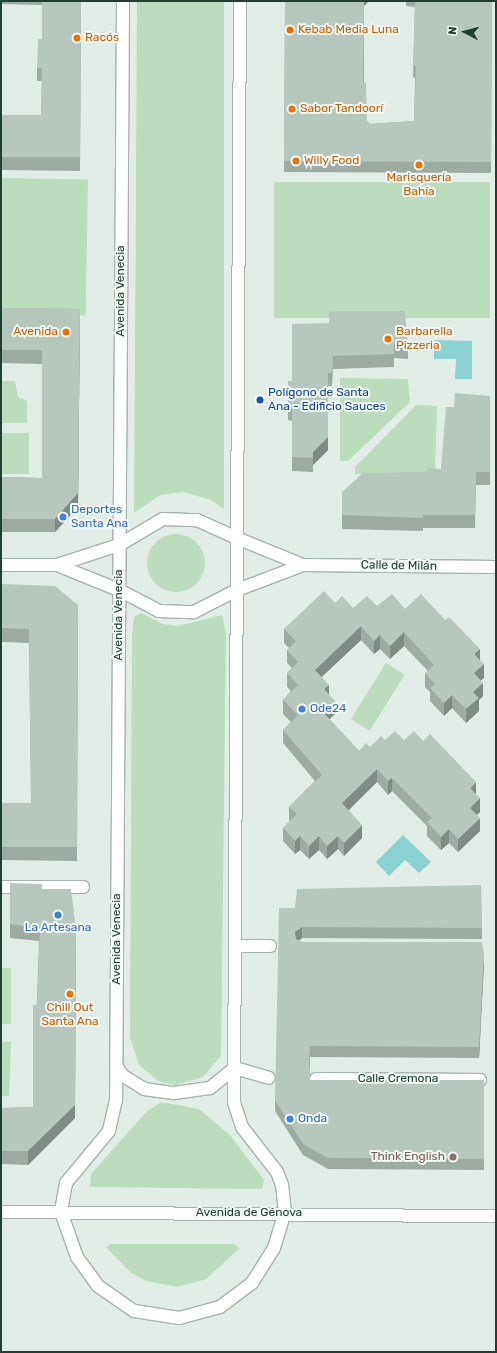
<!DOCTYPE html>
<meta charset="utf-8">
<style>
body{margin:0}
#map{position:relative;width:497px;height:1353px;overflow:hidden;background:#e2ece6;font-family:Rubik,sans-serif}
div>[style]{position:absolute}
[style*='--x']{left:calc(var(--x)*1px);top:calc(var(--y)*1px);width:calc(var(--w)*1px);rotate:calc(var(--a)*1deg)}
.green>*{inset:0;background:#bbddbe;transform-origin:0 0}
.round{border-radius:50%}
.water>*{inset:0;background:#8ad1cf}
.roads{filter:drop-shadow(1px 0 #a5b4ac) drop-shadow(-1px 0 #a5b4ac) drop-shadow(0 1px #a5b4ac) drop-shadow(0 -1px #a5b4ac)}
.pedestrian>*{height:12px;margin:-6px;padding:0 6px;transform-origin:6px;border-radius:6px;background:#fff}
.minor>*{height:12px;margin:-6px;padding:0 6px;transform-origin:6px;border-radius:6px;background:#fff}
.tertiary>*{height:12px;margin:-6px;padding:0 6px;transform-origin:6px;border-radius:6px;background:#fff}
.wall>*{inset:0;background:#9daba3}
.shaded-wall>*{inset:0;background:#808b85}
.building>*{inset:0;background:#b7c7be}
.dots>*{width:11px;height:11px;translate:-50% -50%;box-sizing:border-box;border:2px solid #f2f8f4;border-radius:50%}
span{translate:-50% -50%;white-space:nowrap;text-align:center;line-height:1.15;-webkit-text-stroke:4px #f2f8f4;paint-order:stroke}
.food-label{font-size:12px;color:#c56008}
.left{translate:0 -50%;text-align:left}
.right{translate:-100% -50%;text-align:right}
.street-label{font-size:12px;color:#223d31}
.transit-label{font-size:12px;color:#164399}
.shop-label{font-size:12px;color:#366cbe}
.education-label{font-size:12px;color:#785e54}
.frame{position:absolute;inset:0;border:2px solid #223d31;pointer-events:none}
.north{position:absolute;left:445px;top:12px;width:40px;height:40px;-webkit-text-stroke:3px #f2f8f4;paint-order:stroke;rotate:276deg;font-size:11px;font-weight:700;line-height:16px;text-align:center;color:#223d31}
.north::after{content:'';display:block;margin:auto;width:14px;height:18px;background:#223d31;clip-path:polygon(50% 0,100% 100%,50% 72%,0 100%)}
</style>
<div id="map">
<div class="green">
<div style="clip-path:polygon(137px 1px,224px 1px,224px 509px,211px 500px,184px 492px,160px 495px,134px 513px)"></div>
<div style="left:1px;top:178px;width:87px;height:136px;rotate:1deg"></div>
<div style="left:274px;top:182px;width:216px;height:136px"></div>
<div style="clip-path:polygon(340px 378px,408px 379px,410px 402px,348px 461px,340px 461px)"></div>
<div style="clip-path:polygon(1px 381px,15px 381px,18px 397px,27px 401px,27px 423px,1px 423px)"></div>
<div style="clip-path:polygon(416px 405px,437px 406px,435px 475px,355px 474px,355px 467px)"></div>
<div style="left:1px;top:433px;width:28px;height:41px"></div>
<div class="round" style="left:147px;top:534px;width:58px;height:58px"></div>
<div style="clip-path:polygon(141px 613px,163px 624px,178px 626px,222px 615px,226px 633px,221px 1056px,203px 1077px,175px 1085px,158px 1081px,139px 1065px,130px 1037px,132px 633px,134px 617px)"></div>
<div style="left:386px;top:663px;width:22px;height:66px;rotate:32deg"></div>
<div style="left:1px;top:968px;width:10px;height:56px"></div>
<div style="clip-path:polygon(1px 1042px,11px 1042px,9px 1096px,1px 1096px)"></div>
<div style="clip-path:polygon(161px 1102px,199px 1109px,230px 1135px,264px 1180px,262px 1189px,90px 1187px,91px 1174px,146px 1112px)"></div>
<div style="clip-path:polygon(111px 1244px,233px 1244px,240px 1248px,206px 1279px,178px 1287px,146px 1281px,131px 1273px,106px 1247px)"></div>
</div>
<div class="water">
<div style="clip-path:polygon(434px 340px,472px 341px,472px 379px,455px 379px,456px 359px,434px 359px)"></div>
<div style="clip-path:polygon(403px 835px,431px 862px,419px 873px,405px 860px,389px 876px,376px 862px)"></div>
</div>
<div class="roads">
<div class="pedestrian">
<div style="--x:1;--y:887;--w:82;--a:0"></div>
</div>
<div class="minor">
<div style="--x:239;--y:539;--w:69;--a:22.1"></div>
<div style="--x:1;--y:565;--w:56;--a:0"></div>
<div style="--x:57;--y:565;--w:65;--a:-17.9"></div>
<div style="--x:57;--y:565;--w:67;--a:22"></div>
<div style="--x:237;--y:590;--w:71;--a:-20.7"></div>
<div style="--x:303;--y:565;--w:193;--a:0.6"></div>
<div style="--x:235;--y:946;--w:35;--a:0"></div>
<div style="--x:235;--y:1068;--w:35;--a:16"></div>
<div style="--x:316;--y:1079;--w:164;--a:0.3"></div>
</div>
<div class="tertiary">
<div style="--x:123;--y:1;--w:1099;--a:90.36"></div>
<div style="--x:116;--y:1100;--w:32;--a:103"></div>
<div style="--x:109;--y:1131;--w:67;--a:129.6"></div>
<div style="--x:66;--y:1183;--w:29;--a:100"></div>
<div style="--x:61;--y:1212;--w:48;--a:70.4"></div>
<div style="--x:77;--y:1257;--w:36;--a:54"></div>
<div style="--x:98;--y:1286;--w:44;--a:34.8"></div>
<div style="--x:134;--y:1311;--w:46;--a:8.8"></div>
<div style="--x:179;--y:1318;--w:42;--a:-15"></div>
<div style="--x:220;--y:1307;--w:40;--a:-37"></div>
<div style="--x:252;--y:1283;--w:41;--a:-57.8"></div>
<div style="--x:274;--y:1248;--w:37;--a:-73"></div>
<div style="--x:285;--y:1213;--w:28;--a:-96"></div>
<div style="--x:282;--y:1185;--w:14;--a:-111"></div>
<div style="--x:277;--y:1172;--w:57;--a:-127.9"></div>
<div style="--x:242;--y:1127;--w:26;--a:-108"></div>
<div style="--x:234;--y:1102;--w:1101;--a:-89.69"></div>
<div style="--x:119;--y:545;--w:51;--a:-30.6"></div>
<div style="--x:163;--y:519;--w:34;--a:2"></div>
<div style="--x:197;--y:520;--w:46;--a:24.3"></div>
<div style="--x:119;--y:590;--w:45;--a:27.7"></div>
<div style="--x:159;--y:611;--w:35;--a:2"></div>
<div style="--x:194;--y:612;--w:48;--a:-27.1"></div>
<div style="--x:117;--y:1067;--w:9;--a:58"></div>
<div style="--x:122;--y:1075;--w:26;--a:32"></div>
<div style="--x:144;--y:1089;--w:30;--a:8"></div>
<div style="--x:174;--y:1093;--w:36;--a:-8"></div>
<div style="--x:210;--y:1088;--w:32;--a:-39"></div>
<div style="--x:1;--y:1212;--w:495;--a:0.5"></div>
</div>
</div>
<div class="wall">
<div style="clip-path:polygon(1px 1px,81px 1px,80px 171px,1px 170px,1px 115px,41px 115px,42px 81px,37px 81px,37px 68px,42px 39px,42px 5px,1px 4px)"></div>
<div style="clip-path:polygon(evenodd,285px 1px,492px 1px,491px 173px,284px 172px,285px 1px,368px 2px,406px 2px,406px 6px,415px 7px,413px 77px,415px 78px,414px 121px,370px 124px,367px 121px,364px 83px,364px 6px,368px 2px)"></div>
<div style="clip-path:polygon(1px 308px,80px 309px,78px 507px,55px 532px,1px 532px,1px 477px,42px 478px,42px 364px,1px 363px)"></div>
<div style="clip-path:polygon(292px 324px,408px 345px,408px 359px,394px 358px,394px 367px,333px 369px,332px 386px,328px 386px,328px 450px,313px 465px,313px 472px,292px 471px,292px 421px,288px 420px,288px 381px,292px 381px)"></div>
<div style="clip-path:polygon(490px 396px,490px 485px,476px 485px,475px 528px,423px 528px,423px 531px,342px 529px,342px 515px,427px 472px,441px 469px,454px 407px)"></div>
<div style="clip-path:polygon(1px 584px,78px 605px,77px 861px,1px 860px,1px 803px,31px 803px,29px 643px,1px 642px)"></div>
<div style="clip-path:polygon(335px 603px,353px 608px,377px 606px,405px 609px,480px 661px,484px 678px,481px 680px,483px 696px,479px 700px,479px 711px,466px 723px,452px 708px,444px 716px,430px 701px,430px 692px,425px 687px,425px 673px,428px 671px,404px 646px,390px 659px,380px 649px,374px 654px,361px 640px,322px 677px,329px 694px,335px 714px,329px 719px,359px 751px,370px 747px,385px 740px,423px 741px,476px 794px,480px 812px,477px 815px,480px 831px,458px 852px,449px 843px,441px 850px,427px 836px,427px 826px,392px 791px,388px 795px,377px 782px,348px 810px,362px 838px,344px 856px,338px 849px,327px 859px,319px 850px,309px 859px,300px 850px,295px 854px,283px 841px,283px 828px,290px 821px,289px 820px,289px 807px,315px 781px,283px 743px,283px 730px,291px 722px,283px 714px,283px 700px,291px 691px,287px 687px,287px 673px,292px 668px,287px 663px,287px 650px,289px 648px,284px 643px,284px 629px)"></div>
<div style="clip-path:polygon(481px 885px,482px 939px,302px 938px,299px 941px,302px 942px,484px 963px,479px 1058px,310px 1057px,309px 1072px,310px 1080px,484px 1080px,484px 1170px,328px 1169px,303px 1155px,275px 1111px,275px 1100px,295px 908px)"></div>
<div style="clip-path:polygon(42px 889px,75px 1118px,28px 1165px,1px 1164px,1px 1108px,33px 1107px,39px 941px,10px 938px,10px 924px)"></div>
</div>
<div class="shaded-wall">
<div style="clip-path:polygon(364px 1px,368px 1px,368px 2px,364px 6px)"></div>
<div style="clip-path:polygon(80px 309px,78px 507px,55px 532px,55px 519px)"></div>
<div style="clip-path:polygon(328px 437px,328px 450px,313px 465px,313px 472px,313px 452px)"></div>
<div style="clip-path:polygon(361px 626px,361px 640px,315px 683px,315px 670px)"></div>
<div style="clip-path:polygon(404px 632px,404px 646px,390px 659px,390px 646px)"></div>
<div style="clip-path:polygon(380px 635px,380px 649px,374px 654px,374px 641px)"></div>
<div style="clip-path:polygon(480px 649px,480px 662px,474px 654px)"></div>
<div style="clip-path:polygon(484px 664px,484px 678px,474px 686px,474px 673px)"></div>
<div style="clip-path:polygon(483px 683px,483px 696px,479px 700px,479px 711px,466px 723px,466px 709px,473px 692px)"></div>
<div style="clip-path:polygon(329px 685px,329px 698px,324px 689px)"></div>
<div style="clip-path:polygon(452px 695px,452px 708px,444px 716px,444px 703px)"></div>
<div style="clip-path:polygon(335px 701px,335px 714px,323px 725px,323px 712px)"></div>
<div style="clip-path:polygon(377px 769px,377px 782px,342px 817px,342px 803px)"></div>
<div style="clip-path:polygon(392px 778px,392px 791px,388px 795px,388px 781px)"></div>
<div style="clip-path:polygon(476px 782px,476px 796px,470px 788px)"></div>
<div style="clip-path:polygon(480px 798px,480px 812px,470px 821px,470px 808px)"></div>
<div style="clip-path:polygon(480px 818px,480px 831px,458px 852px,458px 839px)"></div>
<div style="clip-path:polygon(362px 825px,362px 838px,344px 856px,344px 843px)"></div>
<div style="clip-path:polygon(449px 829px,449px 843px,441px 850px,441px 837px)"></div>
<div style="clip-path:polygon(300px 836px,300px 850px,295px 854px,295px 841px)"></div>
<div style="clip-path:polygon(319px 836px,319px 850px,309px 859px,309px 846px)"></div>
<div style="clip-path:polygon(338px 836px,338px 849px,327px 859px,327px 846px)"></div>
<div style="clip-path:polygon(302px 927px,302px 938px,295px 943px,295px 932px)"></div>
<div style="clip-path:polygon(76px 930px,75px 1118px,28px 1165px,28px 1151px)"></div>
<div style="clip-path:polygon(484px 952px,484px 963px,479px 1058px,479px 1047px)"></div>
<div style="clip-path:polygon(310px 1046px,310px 1057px,309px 1079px,309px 1068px)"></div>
</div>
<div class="building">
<div style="clip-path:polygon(42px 1px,81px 1px,80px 157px,1px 157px,1px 115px,41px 115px,42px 68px,37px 68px,38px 39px,42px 39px)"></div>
<div style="clip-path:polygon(285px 1px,364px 1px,363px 83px,366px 83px,367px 121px,370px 124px,414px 121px,416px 66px,413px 66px,415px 1px,492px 1px,491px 162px,284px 161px)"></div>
<div style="clip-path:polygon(1px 308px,80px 309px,78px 493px,55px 519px,1px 519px,1px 477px,42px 478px,42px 350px,1px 350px)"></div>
<div style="clip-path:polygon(329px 311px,405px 311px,408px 345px,394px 345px,394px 354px,333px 356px,332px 373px,328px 373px,328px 437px,313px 452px,313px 458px,292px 457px,292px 407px,288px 407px,288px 381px,292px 381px,292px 324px,329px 323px)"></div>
<div style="clip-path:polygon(455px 393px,490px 396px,490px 472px,476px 472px,475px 515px,423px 515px,423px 518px,342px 515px,342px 492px,363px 473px,427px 472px,427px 468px,441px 469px,446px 407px,454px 407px)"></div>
<div style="clip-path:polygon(1px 584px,55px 586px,78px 605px,77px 847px,1px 847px,1px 803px,31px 803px,29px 629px,1px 628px)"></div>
<div style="clip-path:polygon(324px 591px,335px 603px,342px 596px,353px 608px,367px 596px,377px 606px,392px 594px,405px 609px,421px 594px,445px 620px,449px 617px,480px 649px,474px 654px,484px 664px,474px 673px,483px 683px,473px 692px,479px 698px,466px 709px,452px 695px,444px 703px,430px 688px,435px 684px,425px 673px,434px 665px,404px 632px,390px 646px,380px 635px,374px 641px,361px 626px,315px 670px,329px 685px,324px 689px,335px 701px,323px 712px,359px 751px,366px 743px,370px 747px,381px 736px,385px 740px,395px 731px,404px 740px,414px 731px,423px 741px,430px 734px,476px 782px,470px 788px,480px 798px,470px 808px,480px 818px,458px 839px,449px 829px,441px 837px,427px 822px,432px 818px,392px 778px,388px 781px,377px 769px,342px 803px,362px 825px,344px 843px,338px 836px,327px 846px,319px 836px,309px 846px,300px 836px,295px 841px,283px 828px,297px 814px,289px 807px,322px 775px,283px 730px,298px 715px,283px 700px,298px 685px,287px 673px,298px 662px,287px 650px,296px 641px,284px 629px)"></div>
<div style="clip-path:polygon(10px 883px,42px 884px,42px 889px,71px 889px,76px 930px,75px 1105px,28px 1151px,1px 1151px,1px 1108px,33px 1107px,33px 1005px,37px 1005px,40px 928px,10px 924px)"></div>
<div style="clip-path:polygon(481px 885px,482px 928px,302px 927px,295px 932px,296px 939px,302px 942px,482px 942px,484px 952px,479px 1047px,310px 1046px,309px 1068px,310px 1080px,484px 1080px,484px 1159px,328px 1158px,303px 1144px,275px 1100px,279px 908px,295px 908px,297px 889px)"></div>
</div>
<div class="dots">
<div style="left:290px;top:30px;background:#e8710a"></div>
<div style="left:77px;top:38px;background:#e8710a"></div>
<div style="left:292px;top:109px;background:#e8710a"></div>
<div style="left:296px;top:161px;background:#e8710a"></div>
<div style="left:419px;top:165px;background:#e8710a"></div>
<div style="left:66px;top:332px;background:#e8710a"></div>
<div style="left:388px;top:339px;background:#e8710a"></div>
<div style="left:260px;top:400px;background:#1a4fb4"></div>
<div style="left:63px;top:517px;background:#3f7fe0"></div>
<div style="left:302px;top:709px;background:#3f7fe0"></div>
<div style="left:58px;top:915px;background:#3f7fe0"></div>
<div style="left:70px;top:994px;background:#e8710a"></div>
<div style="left:290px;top:1119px;background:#3f7fe0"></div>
<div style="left:453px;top:1157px;background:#8d6e63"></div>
</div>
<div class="food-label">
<span class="left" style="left:298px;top:30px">Kebab Media Luna</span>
<span class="left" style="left:85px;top:38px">Racós</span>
<span class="left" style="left:300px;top:109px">Sabor Tandoorí</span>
<span class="left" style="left:304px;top:161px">Willy Food</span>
<span style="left:419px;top:185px">Marisquería<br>Bahía</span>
<span class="right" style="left:58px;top:332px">Avenida</span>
<span class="left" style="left:396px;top:339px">Barbarella<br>Pizzeria</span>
<span style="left:70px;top:1015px">Chill Out<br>Santa Ana</span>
</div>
<div class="street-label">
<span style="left:121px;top:291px;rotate:-90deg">Avenida Venecia</span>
<span style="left:399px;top:566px;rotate:1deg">Calle de Milán</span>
<span style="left:119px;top:615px;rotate:-90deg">Avenida Venecia</span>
<span style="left:117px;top:939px;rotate:-90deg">Avenida Venecia</span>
<span style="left:398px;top:1079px">Calle Cremona</span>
<span style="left:249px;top:1213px">Avenida de Génova</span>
</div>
<div class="transit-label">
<span class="left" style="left:268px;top:400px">Polígono de Santa<br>Ana - Edificio Sauces</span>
</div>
<div class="shop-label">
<span class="left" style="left:71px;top:517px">Deportes<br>Santa Ana</span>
<span class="left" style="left:310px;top:709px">Ode24</span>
<span style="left:58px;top:928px">La Artesana</span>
<span class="left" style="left:298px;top:1119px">Onda</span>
</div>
<div class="education-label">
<span class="right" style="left:445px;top:1157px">Think English</span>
</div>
<div class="frame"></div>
<div class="north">N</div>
</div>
